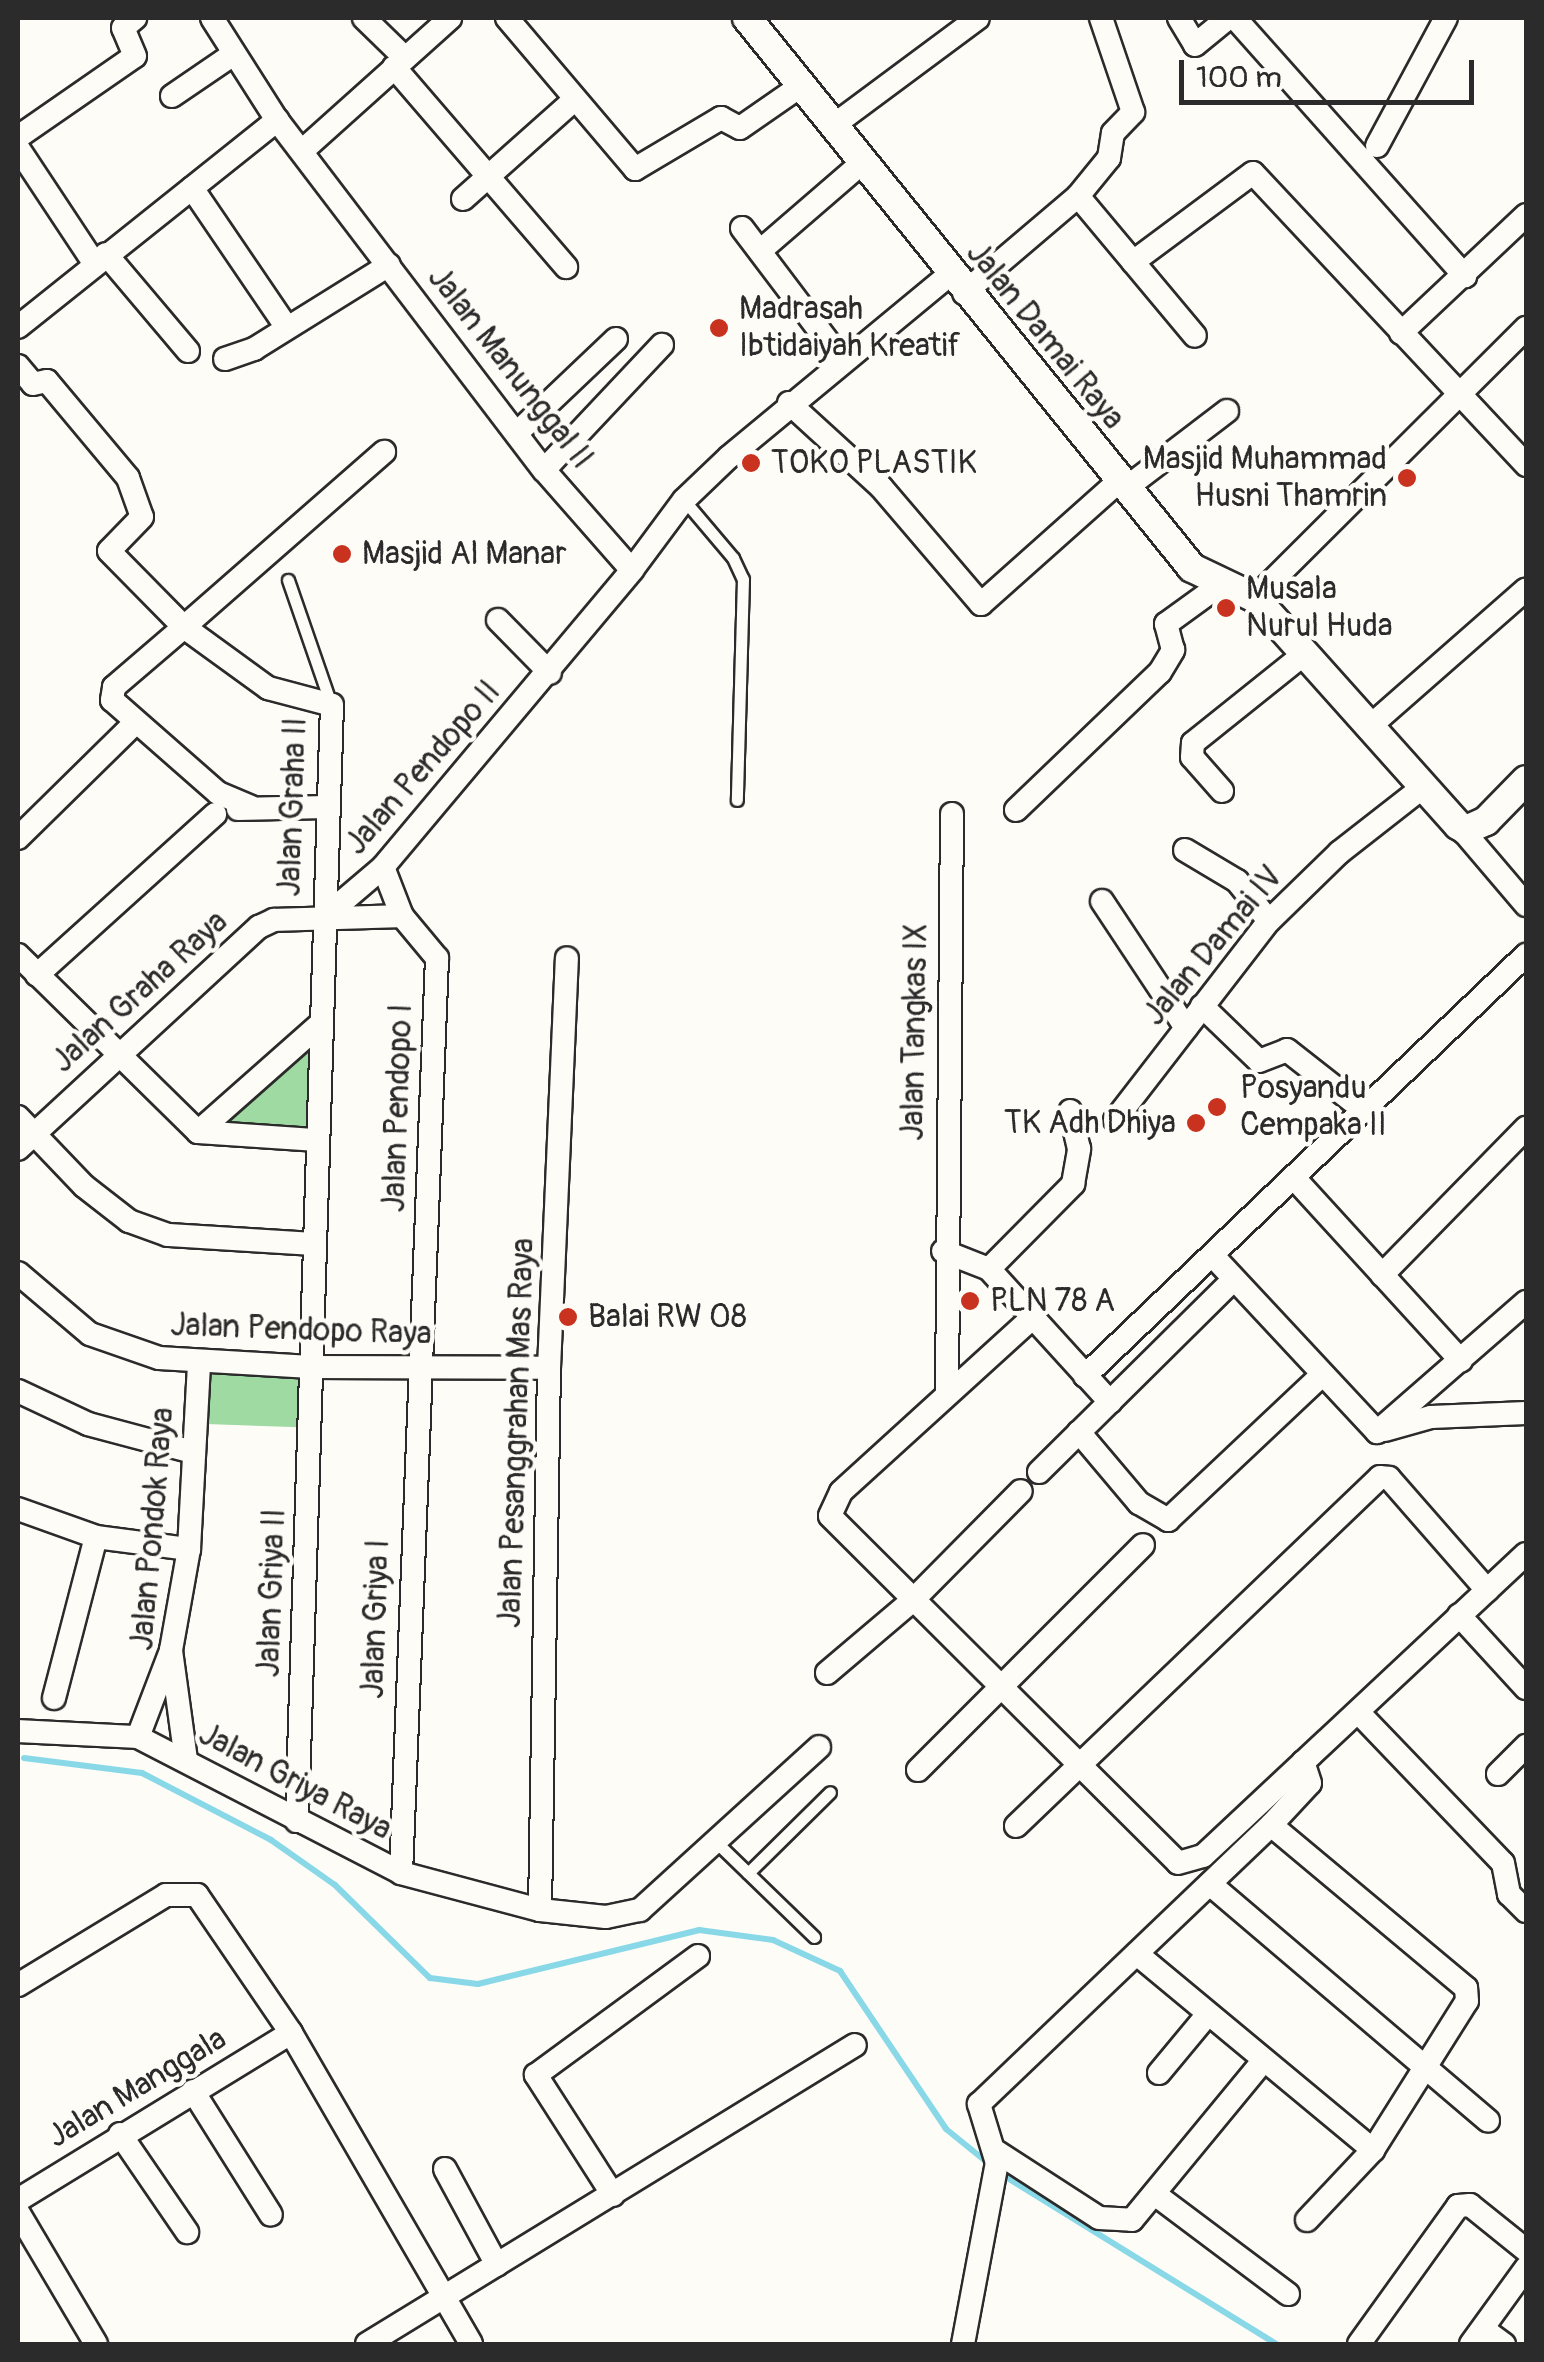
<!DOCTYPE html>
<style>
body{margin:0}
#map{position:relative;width:1544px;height:2362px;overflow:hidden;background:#fdfcf7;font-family:Pangolin,sans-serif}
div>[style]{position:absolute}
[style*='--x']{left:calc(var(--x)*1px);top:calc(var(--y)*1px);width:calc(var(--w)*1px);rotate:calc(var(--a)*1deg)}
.green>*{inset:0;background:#9edaa1;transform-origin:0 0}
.stream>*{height:6px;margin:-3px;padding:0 3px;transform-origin:3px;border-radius:3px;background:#89d8e7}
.roads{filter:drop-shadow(2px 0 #2b2b2b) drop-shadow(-2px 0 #2b2b2b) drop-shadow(0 2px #2b2b2b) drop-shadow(0 -2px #2b2b2b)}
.service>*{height:11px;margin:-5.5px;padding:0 5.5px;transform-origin:5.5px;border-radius:5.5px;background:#fdfcf7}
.minor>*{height:22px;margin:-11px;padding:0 11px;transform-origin:11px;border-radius:11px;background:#fdfcf7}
.tertiary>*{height:28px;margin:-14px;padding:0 14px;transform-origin:14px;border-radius:14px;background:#fdfcf7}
.dots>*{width:28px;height:28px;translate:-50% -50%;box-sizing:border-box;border:5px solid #fdfcf7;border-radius:50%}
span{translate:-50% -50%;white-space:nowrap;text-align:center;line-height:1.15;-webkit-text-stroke:9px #fdfcf7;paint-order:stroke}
.poi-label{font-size:32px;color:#2b2b2b}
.left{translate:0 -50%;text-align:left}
.right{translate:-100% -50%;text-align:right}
.street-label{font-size:32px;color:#2b2b2b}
.frame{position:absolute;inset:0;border:20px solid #2b2b2b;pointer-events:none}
.scale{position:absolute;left:1179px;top:60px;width:295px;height:45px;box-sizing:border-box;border:5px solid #2b2b2b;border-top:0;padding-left:12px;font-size:30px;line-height:35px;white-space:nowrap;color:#2b2b2b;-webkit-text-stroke:8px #fdfcf7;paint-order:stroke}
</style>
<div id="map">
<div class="green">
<div style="clip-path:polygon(312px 1036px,311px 1136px,207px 1131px)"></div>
<div style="left:208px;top:1369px;width:94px;height:55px;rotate:2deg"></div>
</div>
<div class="stream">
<div style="--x:24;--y:1758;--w:119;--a:7.2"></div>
<div style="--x:142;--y:1773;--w:145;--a:27.4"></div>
<div style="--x:271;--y:1840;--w:78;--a:35.1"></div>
<div style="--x:335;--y:1885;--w:133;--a:44.4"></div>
<div style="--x:430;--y:1978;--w:48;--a:7.1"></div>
<div style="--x:478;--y:1984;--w:228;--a:-13.7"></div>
<div style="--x:699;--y:1930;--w:75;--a:7.7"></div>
<div style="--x:773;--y:1940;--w:74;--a:24.8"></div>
<div style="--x:840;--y:1971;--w:190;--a:56.1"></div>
<div style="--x:946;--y:2129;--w:54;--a:39"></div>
<div style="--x:1001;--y:2174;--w:323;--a:31.7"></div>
</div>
<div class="roads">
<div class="service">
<div style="--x:684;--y:500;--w:76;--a:49.8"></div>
<div style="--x:733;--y:558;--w:23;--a:65"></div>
<div style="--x:743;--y:579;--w:221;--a:91.6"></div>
<div style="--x:288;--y:580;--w:131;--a:70.9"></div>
<div style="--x:715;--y:1841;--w:138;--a:44.1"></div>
<div style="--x:748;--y:1873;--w:115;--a:-44.6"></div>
</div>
<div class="minor">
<div style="--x:212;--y:18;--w:121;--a:57.5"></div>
<div style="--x:364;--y:18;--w:57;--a:44.3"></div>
<div style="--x:507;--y:18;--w:198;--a:49.7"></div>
<div style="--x:635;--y:169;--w:100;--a:-30.7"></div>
<div style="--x:721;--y:118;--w:21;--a:28"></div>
<div style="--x:740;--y:128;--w:75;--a:-34.7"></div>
<div style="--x:1179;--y:18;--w:31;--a:59"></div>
<div style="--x:1195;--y:45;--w:43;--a:-39.3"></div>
<div style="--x:1235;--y:18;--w:346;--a:48.3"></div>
<div style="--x:394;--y:67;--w:264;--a:49.3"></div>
<div style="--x:172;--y:96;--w:73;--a:-34.3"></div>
<div style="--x:834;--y:125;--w:179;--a:-36.6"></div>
<div style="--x:18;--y:137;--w:142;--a:-34.7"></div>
<div style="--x:135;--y:56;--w:30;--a:-113"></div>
<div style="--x:123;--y:28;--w:16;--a:-40"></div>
<div style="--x:1377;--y:146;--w:145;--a:-61.7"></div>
<div style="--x:18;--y:148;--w:138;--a:56.5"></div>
<div style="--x:302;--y:151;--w:199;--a:-41.9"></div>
<div style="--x:192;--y:188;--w:169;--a:55.8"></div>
<div style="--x:1078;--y:196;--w:182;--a:50.1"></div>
<div style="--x:463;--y:199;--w:149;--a:-41.7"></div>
<div style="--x:742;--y:228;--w:166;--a:52.9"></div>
<div style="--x:760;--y:251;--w:135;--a:-40.8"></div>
<div style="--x:106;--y:254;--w:127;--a:49.8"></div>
<div style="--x:1133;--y:262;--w:149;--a:-36.6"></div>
<div style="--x:1253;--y:173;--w:400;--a:46.9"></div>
<div style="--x:964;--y:293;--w:150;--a:-40.4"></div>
<div style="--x:1078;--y:196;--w:49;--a:-50.8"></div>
<div style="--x:1109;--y:158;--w:25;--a:-81"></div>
<div style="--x:1113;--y:133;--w:29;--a:-46"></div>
<div style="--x:1133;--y:112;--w:99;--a:-108.8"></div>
<div style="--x:18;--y:327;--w:332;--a:-38.6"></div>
<div style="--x:277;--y:120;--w:440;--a:52.7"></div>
<div style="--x:544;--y:470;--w:133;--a:48.7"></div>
<div style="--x:632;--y:570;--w:87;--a:-53.4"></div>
<div style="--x:684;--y:500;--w:62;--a:-43.7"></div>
<div style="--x:729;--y:457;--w:286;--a:-39.6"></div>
<div style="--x:1401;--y:333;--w:172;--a:-43.3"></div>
<div style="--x:225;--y:359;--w:31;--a:-19"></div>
<div style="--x:254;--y:349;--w:159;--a:-31.9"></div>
<div style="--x:18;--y:366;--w:23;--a:50"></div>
<div style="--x:33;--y:384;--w:14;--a:-12"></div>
<div style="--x:47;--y:381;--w:126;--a:50.1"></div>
<div style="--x:128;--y:478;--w:41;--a:70.3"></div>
<div style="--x:142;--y:517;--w:47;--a:134.1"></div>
<div style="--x:109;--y:551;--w:107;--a:45.4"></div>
<div style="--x:184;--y:627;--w:266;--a:-41.2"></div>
<div style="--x:789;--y:403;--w:125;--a:42.4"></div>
<div style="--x:881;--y:487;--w:154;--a:49.5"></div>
<div style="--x:981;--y:604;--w:186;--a:-41.7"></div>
<div style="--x:518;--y:432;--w:135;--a:-43.5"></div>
<div style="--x:544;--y:470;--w:172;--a:-46.7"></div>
<div style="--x:1126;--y:488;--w:127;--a:-37.3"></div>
<div style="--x:1255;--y:598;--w:383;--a:-44.9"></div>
<div style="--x:498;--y:620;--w:74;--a:45.5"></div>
<div style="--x:1368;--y:728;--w:210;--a:-41.3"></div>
<div style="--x:1222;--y:791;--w:45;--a:-131.4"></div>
<div style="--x:1192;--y:757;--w:14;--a:-86"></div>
<div style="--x:1193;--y:743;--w:142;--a:-38.7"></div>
<div style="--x:251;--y:807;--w:36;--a:-157"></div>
<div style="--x:218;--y:793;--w:141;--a:-138.7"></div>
<div style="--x:112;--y:700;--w:13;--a:-81"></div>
<div style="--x:114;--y:687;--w:92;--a:-40.6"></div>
<div style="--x:184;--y:627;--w:104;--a:36"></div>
<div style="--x:268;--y:688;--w:66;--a:14.9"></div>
<div style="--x:332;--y:705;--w:1117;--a:91.8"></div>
<div style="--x:238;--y:809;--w:88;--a:-1.3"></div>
<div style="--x:1016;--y:810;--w:199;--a:-43.8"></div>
<div style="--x:1160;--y:672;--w:26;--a:-59"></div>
<div style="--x:1173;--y:650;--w:27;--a:-105"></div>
<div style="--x:1166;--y:624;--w:68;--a:-36"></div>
<div style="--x:1458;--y:825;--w:105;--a:49.6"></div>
<div style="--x:18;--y:838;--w:161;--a:-44.5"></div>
<div style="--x:1185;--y:850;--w:61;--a:30.8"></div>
<div style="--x:1237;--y:881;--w:51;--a:51.3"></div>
<div style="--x:383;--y:867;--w:53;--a:68.8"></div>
<div style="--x:402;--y:916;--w:55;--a:50.2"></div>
<div style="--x:437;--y:958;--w:916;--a:92.25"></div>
<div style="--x:1102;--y:901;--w:152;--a:56.5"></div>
<div style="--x:322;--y:919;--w:80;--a:-40.4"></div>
<div style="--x:383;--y:867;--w:388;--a:-50"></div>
<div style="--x:18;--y:955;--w:252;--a:44.5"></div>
<div style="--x:198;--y:1132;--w:116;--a:3.9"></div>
<div style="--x:37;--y:975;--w:240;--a:-42.1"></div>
<div style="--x:1202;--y:1006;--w:79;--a:44"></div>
<div style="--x:1259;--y:1061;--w:30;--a:-21"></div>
<div style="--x:1287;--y:1050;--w:100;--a:38.1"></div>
<div style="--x:18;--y:1117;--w:95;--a:46.3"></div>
<div style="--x:84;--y:1186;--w:57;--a:37.9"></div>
<div style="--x:129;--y:1221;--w:41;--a:19.7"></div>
<div style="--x:168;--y:1235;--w:147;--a:3.5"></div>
<div style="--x:1115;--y:1120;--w:252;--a:-52.3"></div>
<div style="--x:1269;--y:921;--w:99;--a:-44.2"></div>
<div style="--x:1340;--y:852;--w:104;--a:-38"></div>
<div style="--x:198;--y:1132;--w:162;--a:-41.5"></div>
<div style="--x:18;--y:1149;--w:328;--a:-42.7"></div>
<div style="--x:259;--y:927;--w:17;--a:-25"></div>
<div style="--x:274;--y:920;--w:128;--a:-1.8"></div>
<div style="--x:1295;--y:1179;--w:246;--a:47.6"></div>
<div style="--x:943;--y:1251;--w:49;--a:21.4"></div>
<div style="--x:989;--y:1269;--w:180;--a:47.7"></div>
<div style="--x:1213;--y:1256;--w:241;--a:47"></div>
<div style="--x:1377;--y:1432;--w:198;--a:-41.1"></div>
<div style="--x:989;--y:1269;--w:120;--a:-45.3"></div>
<div style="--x:1073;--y:1184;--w:36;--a:-80"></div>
<div style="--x:1079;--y:1149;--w:39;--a:-103"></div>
<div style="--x:18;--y:1273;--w:94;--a:40.3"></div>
<div style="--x:90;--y:1334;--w:73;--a:19.2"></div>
<div style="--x:159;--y:1358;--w:152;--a:3.4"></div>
<div style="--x:311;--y:1367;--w:238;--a:0.2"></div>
<div style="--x:1382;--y:1275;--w:206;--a:-45.6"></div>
<div style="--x:1032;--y:1318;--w:258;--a:137.7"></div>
<div style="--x:841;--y:1492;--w:26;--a:115"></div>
<div style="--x:830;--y:1516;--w:491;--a:44.9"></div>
<div style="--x:1178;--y:1863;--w:26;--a:-16"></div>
<div style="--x:1203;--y:1856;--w:442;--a:-43.1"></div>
<div style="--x:1085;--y:1376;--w:610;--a:-43.67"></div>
<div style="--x:18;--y:1391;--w:77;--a:25.2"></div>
<div style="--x:88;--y:1424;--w:109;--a:14.9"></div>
<div style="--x:947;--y:1394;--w:580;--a:-89.51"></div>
<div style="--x:1385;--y:1430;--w:48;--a:-15.8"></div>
<div style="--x:1431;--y:1417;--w:95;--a:-2.4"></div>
<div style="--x:1079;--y:1432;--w:93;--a:49.8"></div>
<div style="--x:1139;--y:1503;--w:34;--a:30"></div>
<div style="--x:1168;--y:1520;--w:210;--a:-43.3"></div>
<div style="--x:1039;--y:1472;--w:274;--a:-44.7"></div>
<div style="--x:18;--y:1509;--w:83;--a:19.7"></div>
<div style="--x:96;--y:1537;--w:94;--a:7.4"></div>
<div style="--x:1459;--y:1615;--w:99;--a:47.5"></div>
<div style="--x:827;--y:1673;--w:113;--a:-40.3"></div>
<div style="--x:913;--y:1600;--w:153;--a:-45.3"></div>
<div style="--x:54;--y:1698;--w:166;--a:-75.4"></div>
<div style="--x:1358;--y:1712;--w:209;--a:46.2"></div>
<div style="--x:1503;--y:1863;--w:32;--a:79"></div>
<div style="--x:1509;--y:1894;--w:24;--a:45"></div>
<div style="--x:18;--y:1731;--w:120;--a:2.9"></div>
<div style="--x:138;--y:1737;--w:296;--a:27.3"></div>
<div style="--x:401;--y:1873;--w:144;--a:14.9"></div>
<div style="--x:540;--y:1910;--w:66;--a:6.1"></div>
<div style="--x:606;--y:1917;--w:35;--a:-12"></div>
<div style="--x:640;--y:1910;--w:242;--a:-42.3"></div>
<div style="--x:138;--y:1737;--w:90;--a:-69.1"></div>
<div style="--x:186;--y:1760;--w:111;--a:-97.8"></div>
<div style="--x:171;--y:1650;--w:103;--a:-79.9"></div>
<div style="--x:189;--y:1549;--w:187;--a:-86.9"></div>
<div style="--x:918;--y:1770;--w:318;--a:-45"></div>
<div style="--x:1498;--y:1774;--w:40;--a:-45"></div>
<div style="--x:1016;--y:1826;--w:504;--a:-43.79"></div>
<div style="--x:1380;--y:1477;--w:9;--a:6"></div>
<div style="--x:1389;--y:1478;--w:149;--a:48.8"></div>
<div style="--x:1210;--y:1884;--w:365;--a:40.4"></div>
<div style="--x:540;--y:1910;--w:542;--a:-89.05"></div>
<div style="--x:549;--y:1368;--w:410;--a:-87.5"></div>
<div style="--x:1137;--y:1954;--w:307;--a:39.7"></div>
<div style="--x:1373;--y:2150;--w:176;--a:-57.8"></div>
<div style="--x:1467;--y:2001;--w:13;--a:-94"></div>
<div style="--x:1466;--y:1988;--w:254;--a:-140.1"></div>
<div style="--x:18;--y:1985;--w:173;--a:-31.3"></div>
<div style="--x:166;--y:1895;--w:31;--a:0"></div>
<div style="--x:197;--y:1895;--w:167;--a:55.7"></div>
<div style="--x:291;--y:2033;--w:359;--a:59.9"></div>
<div style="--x:1159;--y:2073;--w:77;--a:-50.3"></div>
<div style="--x:193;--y:2091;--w:146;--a:57.8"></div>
<div style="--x:120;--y:2134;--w:119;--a:55.6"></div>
<div style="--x:997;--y:2152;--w:121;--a:32.9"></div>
<div style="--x:1099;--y:2218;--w:33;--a:3"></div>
<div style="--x:1132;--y:2220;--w:207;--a:-50.5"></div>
<div style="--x:445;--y:2169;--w:109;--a:61.6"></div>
<div style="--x:613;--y:2195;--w:143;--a:-122.7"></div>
<div style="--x:536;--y:2075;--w:201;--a:-36.3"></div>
<div style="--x:1156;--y:2195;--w:165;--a:36.9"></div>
<div style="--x:18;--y:2200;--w:320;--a:-31.5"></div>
<div style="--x:18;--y:2212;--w:153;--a:59.4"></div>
<div style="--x:1307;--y:2220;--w:96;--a:-46.7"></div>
<div style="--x:1483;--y:2329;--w:26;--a:36"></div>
<div style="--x:367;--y:2344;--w:572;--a:-31.5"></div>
<div style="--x:963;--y:2344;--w:184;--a:-79.4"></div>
<div style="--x:997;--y:2163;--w:62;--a:-107"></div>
<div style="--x:979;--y:2104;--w:404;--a:-43.7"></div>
<div style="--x:1271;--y:1825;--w:57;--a:-47.1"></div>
<div style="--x:1310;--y:1783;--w:22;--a:-108"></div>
<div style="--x:1359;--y:2344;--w:170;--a:-54.3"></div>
<div style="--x:1458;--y:2206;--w:12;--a:-5"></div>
<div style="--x:1470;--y:2205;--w:72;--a:38.8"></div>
<div style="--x:1471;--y:2344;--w:94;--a:-54.1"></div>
</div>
<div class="tertiary">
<div style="--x:747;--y:18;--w:707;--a:51.02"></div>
<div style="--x:1192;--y:568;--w:70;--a:25.5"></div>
<div style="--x:1255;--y:598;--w:305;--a:48.2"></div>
<div style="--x:1458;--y:825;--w:9;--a:32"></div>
<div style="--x:1466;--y:830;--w:22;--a:-24"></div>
<div style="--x:1486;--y:821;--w:57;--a:-45.7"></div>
</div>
</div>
<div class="dots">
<div style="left:719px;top:328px;background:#c8321e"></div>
<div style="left:751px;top:463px;background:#c8321e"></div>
<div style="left:1407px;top:478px;background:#c8321e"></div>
<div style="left:342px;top:554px;background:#c8321e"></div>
<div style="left:1226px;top:608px;background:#c8321e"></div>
<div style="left:1217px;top:1107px;background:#c8321e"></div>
<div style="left:1196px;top:1123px;background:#c8321e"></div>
<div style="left:970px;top:1301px;background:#c8321e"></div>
<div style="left:568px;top:1317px;background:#c8321e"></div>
</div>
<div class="poi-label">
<span class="left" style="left:739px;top:328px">Madrasah<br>Ibtidaiyah Kreatif</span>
<span class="right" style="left:1387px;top:478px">Masjid Muhammad<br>Husni Thamrin</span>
<span class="left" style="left:771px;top:463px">TOKO PLASTIK</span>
<span class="left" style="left:362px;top:554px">Masjid Al Manar</span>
<span class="left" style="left:1246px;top:608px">Musala<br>Nurul Huda</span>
<span class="left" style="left:1240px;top:1107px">Posyandu<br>Cempaka II</span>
<span class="right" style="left:1176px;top:1123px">TK Adh Dhiya</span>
<span class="left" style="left:990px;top:1301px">PLN 78 A</span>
<span class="left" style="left:588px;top:1317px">Balai RW 08</span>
</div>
<div class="street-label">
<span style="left:1045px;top:336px;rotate:51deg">Jalan Damai Raya</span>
<span style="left:510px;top:368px;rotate:52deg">Jalan Manunggal II</span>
<span style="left:423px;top:768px;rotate:-49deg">Jalan Pendopo II</span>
<span style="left:293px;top:807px;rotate:-88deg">Jalan Graha II</span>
<span style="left:1213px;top:946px;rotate:-50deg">Jalan Damai IV</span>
<span style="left:140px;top:992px;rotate:-42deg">Jalan Graha Raya</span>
<span style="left:915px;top:1032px;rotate:-89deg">Jalan Tangkas IX</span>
<span style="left:398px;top:1108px;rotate:-88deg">Jalan Pendopo I</span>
<span style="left:301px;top:1330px;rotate:2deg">Jalan Pendopo Raya</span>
<span style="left:517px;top:1433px;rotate:-88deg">Jalan Pesanggrahan Mas Raya</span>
<span style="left:153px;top:1529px;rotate:-85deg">Jalan Pondok Raya</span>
<span style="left:272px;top:1593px;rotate:-88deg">Jalan Griya II</span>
<span style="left:376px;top:1619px;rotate:-88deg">Jalan Griya I</span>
<span style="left:295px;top:1782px;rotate:28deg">Jalan Griya Raya</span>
<span style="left:137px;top:2088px;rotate:-31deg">Jalan Manggala</span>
</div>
<div class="frame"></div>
<div class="scale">100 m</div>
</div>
